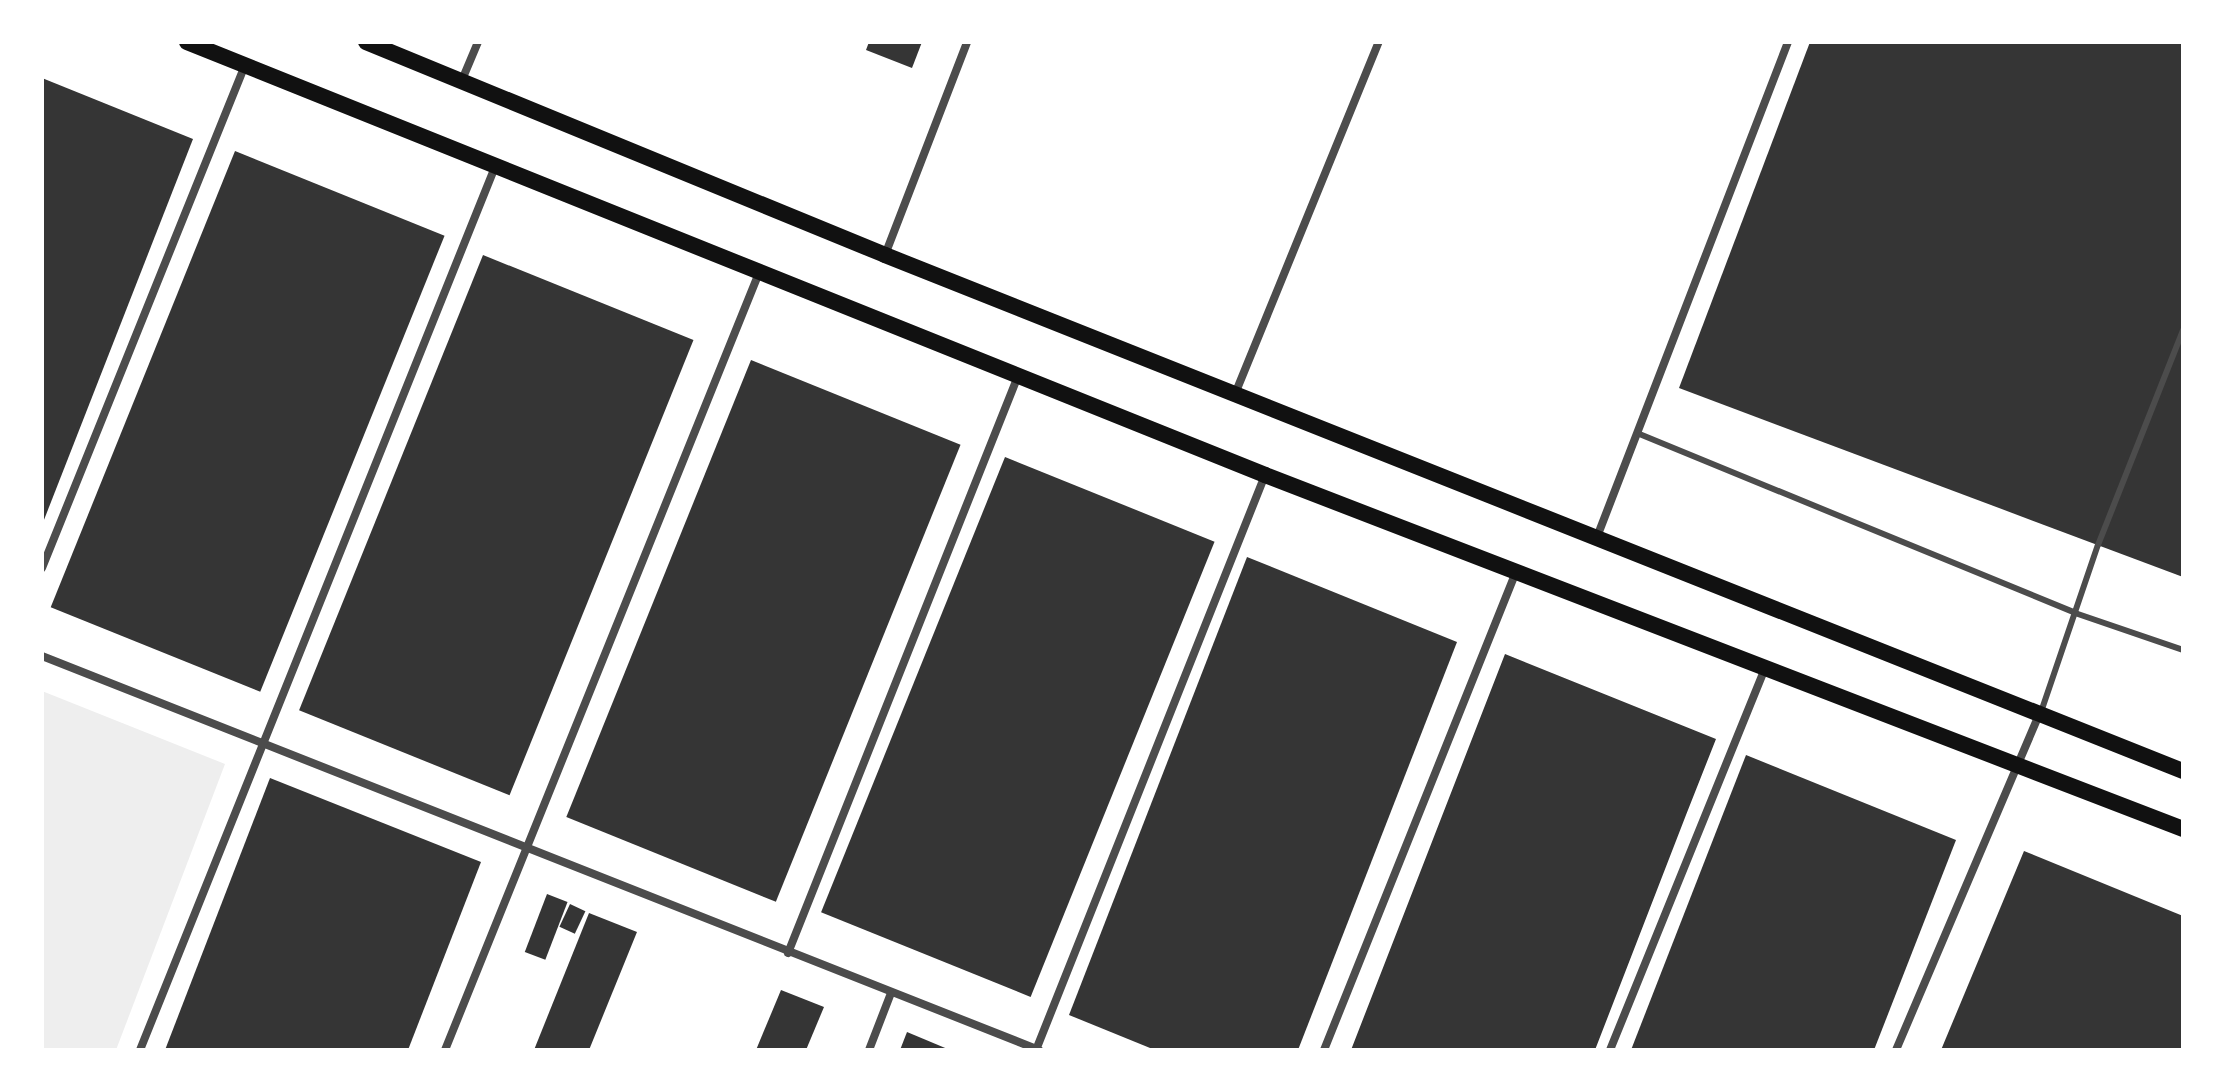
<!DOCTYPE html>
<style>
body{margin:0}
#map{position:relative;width:2225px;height:1092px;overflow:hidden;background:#fff;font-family:Helvetica,sans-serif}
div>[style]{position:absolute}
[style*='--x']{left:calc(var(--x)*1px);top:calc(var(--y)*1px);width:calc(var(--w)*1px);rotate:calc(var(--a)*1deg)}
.green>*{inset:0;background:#eee}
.building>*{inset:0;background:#353535;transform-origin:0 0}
.service>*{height:6px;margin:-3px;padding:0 3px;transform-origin:3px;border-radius:3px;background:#4c4c4c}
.minor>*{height:8px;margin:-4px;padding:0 4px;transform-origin:4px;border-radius:4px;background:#4c4c4c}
.secondary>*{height:16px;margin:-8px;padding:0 8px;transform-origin:8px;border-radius:8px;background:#111}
span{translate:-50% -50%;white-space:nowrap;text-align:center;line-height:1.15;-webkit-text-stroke:8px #fff;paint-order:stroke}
.frame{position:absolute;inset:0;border:44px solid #fff;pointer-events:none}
</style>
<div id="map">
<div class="green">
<div style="clip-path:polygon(42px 691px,225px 764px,116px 1050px,42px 1050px)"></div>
</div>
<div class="building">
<div style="clip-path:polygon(869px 42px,922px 42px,912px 68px,866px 50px)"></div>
<div style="clip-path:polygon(1810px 42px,2183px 42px,2183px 577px,1679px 388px)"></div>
<div style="clip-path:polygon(42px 78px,193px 139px,42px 525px)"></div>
<div style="left:235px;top:151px;width:226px;height:492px;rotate:22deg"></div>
<div style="left:483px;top:255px;width:227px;height:491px;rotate:22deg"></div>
<div style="left:751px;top:360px;width:226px;height:493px;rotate:22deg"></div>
<div style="left:1005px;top:457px;width:226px;height:491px;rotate:22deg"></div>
<div style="clip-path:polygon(1247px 557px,1457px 642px,1298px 1050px,1155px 1050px,1069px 1015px)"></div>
<div style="clip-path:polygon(1505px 654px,1716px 739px,1686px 815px,1595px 1050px,1351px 1050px)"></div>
<div style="clip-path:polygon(1746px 755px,1956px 840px,1874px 1050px,1631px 1050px)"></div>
<div style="clip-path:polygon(270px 778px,481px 862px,408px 1050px,165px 1050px)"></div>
<div style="clip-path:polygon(2024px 851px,2183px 916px,2183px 1050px,1941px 1050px)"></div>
<div style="left:547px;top:894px;width:22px;height:62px;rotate:21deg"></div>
<div style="left:570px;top:904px;width:17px;height:25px;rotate:25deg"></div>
<div style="clip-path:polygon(589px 913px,637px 932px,589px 1050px,534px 1050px)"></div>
<div style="clip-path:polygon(781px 990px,824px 1007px,806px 1050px,756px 1050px)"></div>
<div style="clip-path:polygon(907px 1032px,950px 1050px,900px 1050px)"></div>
</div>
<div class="service">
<div style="--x:1637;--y:433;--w:474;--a:22.3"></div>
<div style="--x:2075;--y:613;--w:114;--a:18.9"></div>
<div style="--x:2041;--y:712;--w:176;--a:-71.2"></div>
<div style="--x:2098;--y:545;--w:231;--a:-68.4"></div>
</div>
<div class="minor">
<div style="--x:462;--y:80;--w:41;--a:-67.2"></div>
<div style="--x:885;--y:255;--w:228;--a:-68.9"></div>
<div style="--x:1235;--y:394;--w:380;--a:-67.8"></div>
<div style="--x:1597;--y:537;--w:531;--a:-68.9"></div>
<div style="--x:42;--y:568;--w:542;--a:-68.02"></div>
<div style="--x:42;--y:656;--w:1072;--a:21.56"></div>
<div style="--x:788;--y:953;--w:621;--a:-68.27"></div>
<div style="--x:140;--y:1050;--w:952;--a:-68.1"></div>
<div style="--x:445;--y:1050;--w:838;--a:-68"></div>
<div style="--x:869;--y:1050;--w:61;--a:-68.9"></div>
<div style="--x:1036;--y:1050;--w:619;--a:-68.28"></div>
<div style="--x:1324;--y:1050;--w:515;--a:-68.12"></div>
<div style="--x:1610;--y:1050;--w:415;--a:-67.9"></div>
<div style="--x:1896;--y:1050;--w:367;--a:-66.9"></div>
</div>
<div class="secondary">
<div style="--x:187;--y:42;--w:1162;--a:21.88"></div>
<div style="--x:1265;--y:475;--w:984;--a:21.09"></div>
<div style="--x:366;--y:42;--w:561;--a:22.31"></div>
<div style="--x:885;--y:255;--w:1397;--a:21.68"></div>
</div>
<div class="frame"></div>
</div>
